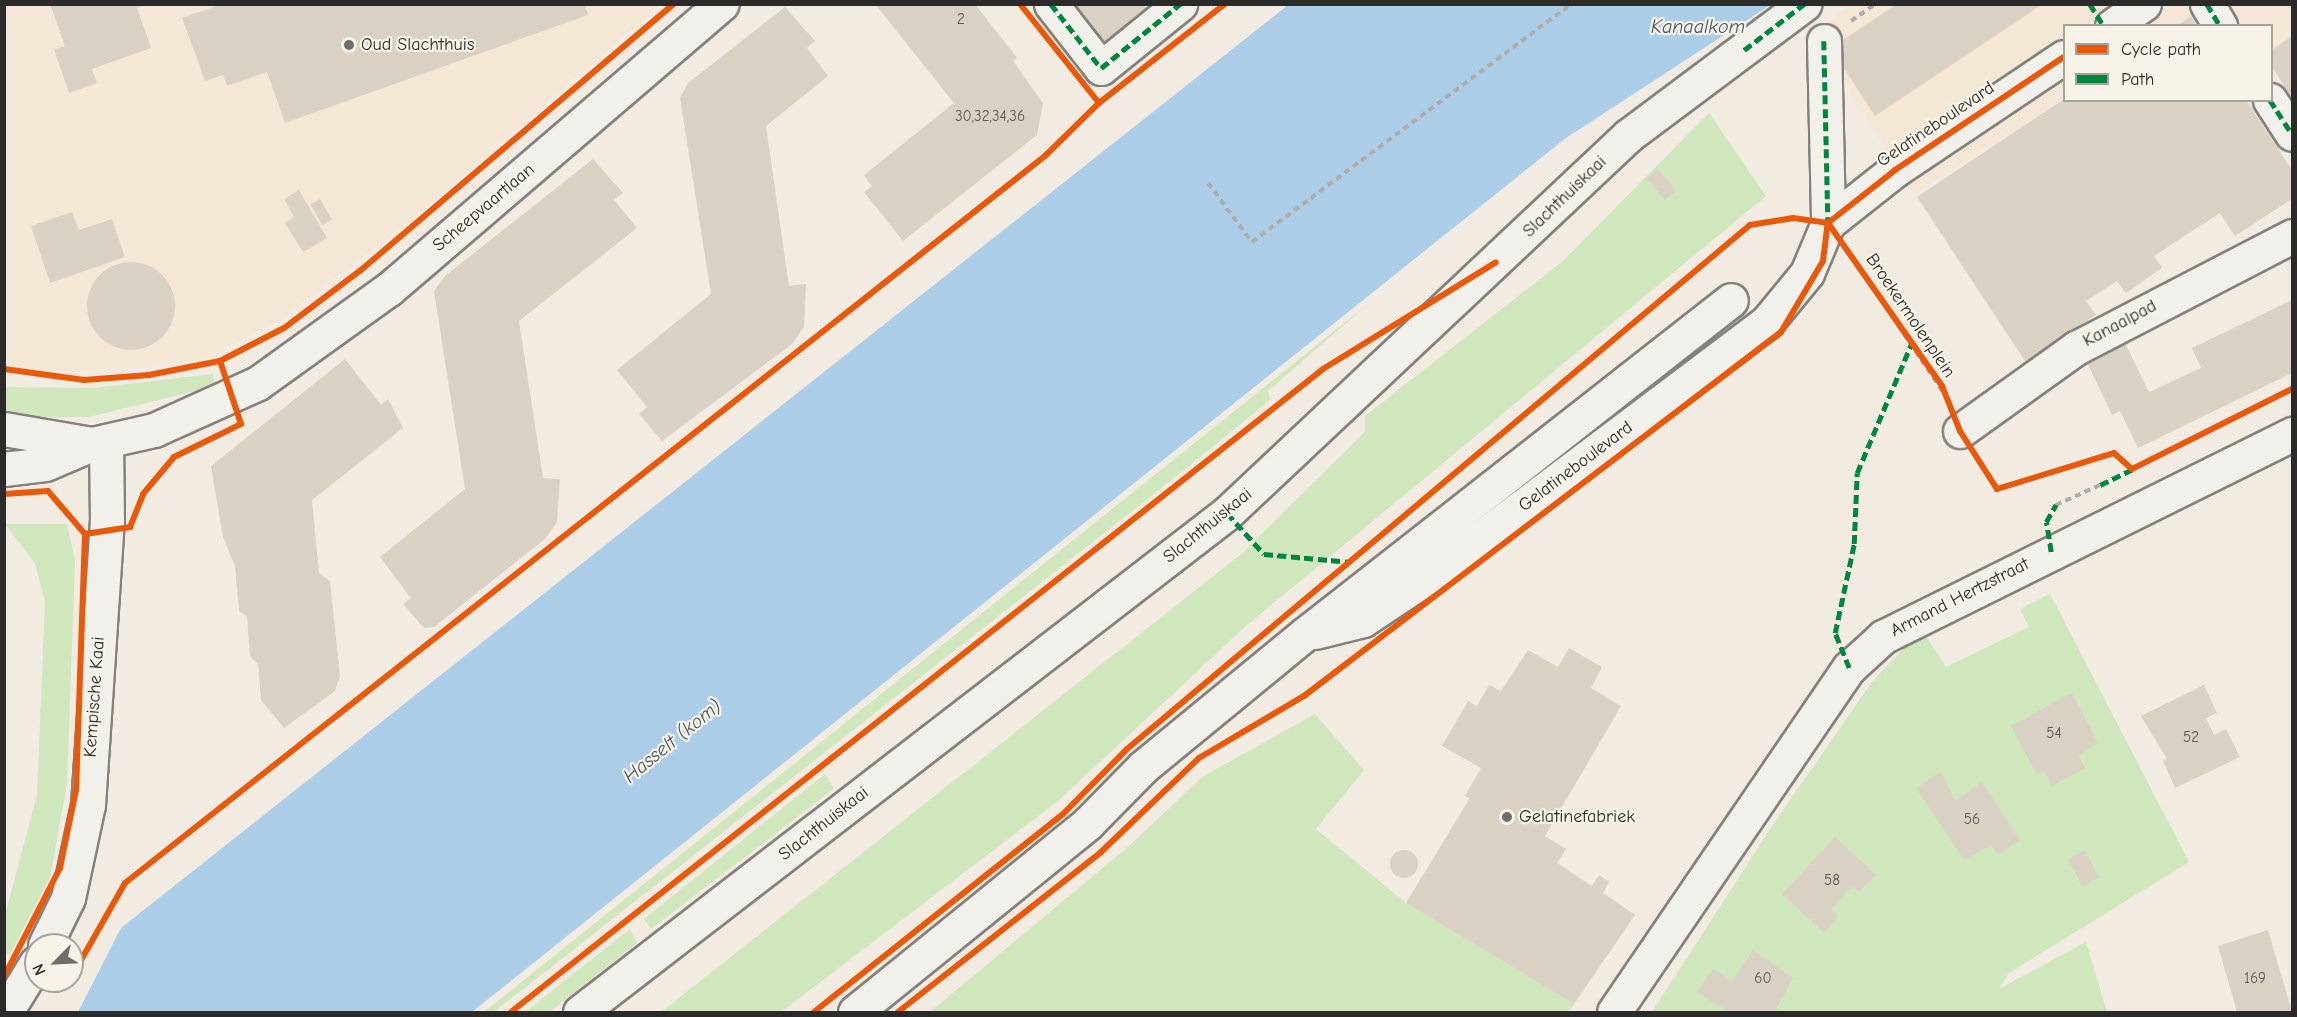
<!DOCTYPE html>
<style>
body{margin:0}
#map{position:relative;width:2297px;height:1017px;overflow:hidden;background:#f1ebe1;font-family:"Comic Neue",sans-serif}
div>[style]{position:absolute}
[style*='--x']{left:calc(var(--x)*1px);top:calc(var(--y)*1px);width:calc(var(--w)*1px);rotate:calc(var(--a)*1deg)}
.built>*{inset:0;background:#f4e7d5}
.green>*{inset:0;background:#d0e6bc}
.water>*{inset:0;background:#accde8}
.building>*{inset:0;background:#dad1c5;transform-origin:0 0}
.round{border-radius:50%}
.path>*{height:4px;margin-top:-2px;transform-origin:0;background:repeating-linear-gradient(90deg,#aeaca9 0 6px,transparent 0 10.5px)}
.roads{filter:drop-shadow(2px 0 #84817d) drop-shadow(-2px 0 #84817d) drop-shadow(0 2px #84817d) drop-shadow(0 -2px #84817d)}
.minor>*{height:33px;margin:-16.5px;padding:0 16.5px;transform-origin:16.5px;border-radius:16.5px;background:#f2f0eb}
.quiet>*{height:4.5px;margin-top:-2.25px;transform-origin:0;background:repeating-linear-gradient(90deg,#00873e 0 9px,transparent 0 13.5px)}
.cycleway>*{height:6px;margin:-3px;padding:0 3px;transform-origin:3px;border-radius:3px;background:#e8590c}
.dots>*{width:16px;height:16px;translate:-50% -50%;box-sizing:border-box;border:3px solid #f7f3e8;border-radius:50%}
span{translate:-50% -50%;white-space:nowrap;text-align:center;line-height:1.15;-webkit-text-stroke:4.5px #f7f3e8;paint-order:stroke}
.number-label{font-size:15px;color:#5a5754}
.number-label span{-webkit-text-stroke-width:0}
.poi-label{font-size:18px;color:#2b2b2b}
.left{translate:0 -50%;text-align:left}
.street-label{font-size:18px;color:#2b2b2b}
.water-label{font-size:20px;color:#495865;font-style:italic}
.frame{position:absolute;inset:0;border:6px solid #2b2b2b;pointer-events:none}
.legend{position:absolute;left:2063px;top:24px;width:210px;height:78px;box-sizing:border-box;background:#f7f3e8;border:2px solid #a5a39c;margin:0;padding:8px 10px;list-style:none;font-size:18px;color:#2b2b2b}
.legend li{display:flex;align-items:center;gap:12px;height:30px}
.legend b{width:30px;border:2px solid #a5a39c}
.north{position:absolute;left:24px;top:933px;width:60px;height:60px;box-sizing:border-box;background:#f7f3e8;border:2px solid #a5a39c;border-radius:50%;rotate:246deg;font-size:16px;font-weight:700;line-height:24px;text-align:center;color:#2b2b2b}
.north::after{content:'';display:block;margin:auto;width:21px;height:27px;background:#706e6b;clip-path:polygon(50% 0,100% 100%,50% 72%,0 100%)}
</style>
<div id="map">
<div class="built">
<div style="clip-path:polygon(4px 5px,660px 5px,393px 235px,273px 325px,200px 360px,71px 372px,5px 366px)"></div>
<div style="clip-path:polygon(1851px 5px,2292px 5px,2292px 48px,2272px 62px,2272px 26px,2198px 25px,2191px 16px,2176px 25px,2064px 26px,2064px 98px,1915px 194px,1811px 33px)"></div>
</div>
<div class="green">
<div style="clip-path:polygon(1709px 113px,1766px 196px,1247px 625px,1058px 801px,781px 1012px,661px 1012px,1240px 555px,1365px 432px,1365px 416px,1563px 261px)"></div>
<div style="clip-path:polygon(1368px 304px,1268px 391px,1270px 400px,1173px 479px,494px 1012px,484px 1012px)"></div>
<div style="clip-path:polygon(213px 374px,215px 386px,89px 417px,4px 417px,4px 387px,94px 388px)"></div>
<div style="clip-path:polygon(5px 524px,67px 524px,75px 560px,67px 784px,50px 877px,10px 954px,5px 952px,5px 915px,37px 795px,45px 602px,35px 563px)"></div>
<div style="clip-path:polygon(2050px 594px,2189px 862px,2009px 973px,1999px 989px,2086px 942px,2107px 1012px,1652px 1012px,1772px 826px,1872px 682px,1905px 647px,1926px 636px,1946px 667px,2029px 627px,2020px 609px)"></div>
<div style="clip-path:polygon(1315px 714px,1364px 770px,1316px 829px,1406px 903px,1574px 1004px,1568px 1012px,930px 1012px,1128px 847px,1202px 777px)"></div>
<div style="clip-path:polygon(825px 774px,834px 789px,651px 929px,644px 919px)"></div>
<div style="clip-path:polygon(630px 929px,637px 943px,549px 1012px,525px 1012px)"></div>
</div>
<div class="water">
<div style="clip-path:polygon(1288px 5px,1770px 5px,1566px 138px,472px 1012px,78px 1012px,121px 928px)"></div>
</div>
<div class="building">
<div style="clip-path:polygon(50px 4px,147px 4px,137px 8px,151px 48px,92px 69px,97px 83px,69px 93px,54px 50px,65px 46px)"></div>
<div style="clip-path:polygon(222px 4px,585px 4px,588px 15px,285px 123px,267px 72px,227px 86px,223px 75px,205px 81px,182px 18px)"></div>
<div style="clip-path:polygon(875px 4px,975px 4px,1017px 58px,1013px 61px,1043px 103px,1037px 135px,903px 241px,864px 192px,872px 186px,864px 175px,954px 103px)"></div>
<div style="clip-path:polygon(1061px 4px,1143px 4px,1149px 12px,1099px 52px)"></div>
<div style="clip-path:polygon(1897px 4px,2043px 4px,1875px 116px,1831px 48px)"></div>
<div style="clip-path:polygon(785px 7px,815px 41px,807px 48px,828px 76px,766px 126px,789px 286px,806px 284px,804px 327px,792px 344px,662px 441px,639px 414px,647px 407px,617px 370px,711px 294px,680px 98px,688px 83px)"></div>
<div style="clip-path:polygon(2191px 16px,2197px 26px,2177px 26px)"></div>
<div style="clip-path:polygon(2292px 36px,2292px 98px,2272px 67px,2272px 50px)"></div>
<div style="clip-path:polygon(2064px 99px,2246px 100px,2292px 170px,2292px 199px,2235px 236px,2220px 213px,2154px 256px,2162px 268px,2126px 293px,2117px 281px,2086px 301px,2096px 315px,2025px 361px,1917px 197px)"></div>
<div style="clip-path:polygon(593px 159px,623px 193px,614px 200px,637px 228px,519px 321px,543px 478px,560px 479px,557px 522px,545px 539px,434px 627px,424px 628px,403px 604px,411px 598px,380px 557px,465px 489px,434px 291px,445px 276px)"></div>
<div style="left:1658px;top:169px;width:28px;height:15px;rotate:49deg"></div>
<div style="clip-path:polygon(299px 190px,327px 238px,303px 252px,285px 223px,294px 217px,284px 199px)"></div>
<div style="left:320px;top:199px;width:24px;height:11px;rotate:60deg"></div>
<div style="clip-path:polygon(72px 212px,79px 230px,112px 219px,125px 257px,50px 283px,31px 226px)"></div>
<div class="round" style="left:87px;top:262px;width:88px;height:88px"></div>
<div style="clip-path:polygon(2292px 300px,2292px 373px,2138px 448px,2120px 411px,2112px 415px,2082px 352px,2120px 333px,2149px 392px,2201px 368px,2192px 348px)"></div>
<div style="clip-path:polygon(345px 359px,381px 405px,388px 399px,403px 428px,312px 500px,319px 573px,330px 581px,340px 676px,335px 691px,284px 728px,261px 700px,258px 664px,250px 656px,247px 616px,239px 611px,235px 566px,223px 537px,211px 466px)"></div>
<div style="clip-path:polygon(1569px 648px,1602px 667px,1591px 688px,1621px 706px,1545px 836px,1566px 849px,1557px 863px,1592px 886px,1599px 875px,1609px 882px,1603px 893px,1635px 915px,1574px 1004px,1406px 903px,1470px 798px,1465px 796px,1481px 768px,1442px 746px,1468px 701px,1477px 706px,1489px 685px,1501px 691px,1528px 650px,1558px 667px)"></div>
<div style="clip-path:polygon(2204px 685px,2217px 713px,2206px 718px,2214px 735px,2226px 729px,2240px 757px,2175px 788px,2163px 761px,2167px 759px,2141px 716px)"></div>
<div style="clip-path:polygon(2072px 693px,2098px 743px,2078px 755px,2085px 768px,2052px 786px,2045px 771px,2037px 775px,2011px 726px)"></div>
<div style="clip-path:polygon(1941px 771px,1955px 801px,1982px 782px,2020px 840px,1998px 855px,1991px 845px,1964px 860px,1916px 788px)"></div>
<div style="clip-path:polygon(1835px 837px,1876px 875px,1859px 892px,1852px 886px,1831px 909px,1838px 916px,1824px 933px,1782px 894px)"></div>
<div class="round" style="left:1390px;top:850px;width:28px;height:28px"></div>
<div style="left:2085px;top:850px;width:31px;height:19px;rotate:63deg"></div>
<div style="clip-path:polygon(2268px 930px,2292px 1012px,2237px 1012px,2218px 946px)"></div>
<div style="clip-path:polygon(1753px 950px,1793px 978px,1775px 1012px,1728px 1012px,1697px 992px,1713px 969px,1732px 981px)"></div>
</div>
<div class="path">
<div style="--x:1851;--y:21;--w:29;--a:-35"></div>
<div style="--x:1208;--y:183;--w:74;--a:53.3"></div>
<div style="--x:1252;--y:242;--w:398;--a:-36.7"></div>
<div style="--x:1851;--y:255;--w:172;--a:56.1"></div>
<div style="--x:1977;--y:458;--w:37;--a:57"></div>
<div style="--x:1997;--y:489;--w:122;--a:-17.1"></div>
<div style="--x:2114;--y:453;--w:24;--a:42"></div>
<div style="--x:2056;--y:505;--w:48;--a:-24.4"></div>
</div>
<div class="roads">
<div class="minor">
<div style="--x:1051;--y:4;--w:81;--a:52"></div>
<div style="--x:1101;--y:68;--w:102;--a:-39"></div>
<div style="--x:2207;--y:4;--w:26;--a:59"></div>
<div style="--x:2112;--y:26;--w:39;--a:-35"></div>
<div style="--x:1824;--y:41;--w:182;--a:88.7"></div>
<div style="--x:2270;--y:100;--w:40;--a:57.1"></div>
<div style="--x:4;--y:429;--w:89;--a:9.7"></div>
<div style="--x:1960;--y:431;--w:143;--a:-35.6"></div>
<div style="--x:2076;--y:348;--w:243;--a:-27.4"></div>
<div style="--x:4;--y:469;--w:41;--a:-7"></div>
<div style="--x:45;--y:464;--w:51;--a:-23.1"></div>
<div style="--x:92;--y:444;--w:64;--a:-12.7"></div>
<div style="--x:154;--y:430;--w:114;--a:-24.3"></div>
<div style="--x:258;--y:383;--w:161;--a:-35.7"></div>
<div style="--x:389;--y:289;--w:438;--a:-40.6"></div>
<div style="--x:1315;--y:632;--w:49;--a:-14"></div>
<div style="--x:1363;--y:620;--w:87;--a:-33.7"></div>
<div style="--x:1435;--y:572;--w:414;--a:-37"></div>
<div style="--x:1766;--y:323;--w:65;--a:-50.6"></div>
<div style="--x:1807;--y:273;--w:54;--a:-67.2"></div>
<div style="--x:1828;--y:223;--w:85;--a:-38.3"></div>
<div style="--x:1895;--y:170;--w:203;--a:-33.8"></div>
<div style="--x:45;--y:945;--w:52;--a:-63.9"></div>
<div style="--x:68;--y:898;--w:95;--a:-77.9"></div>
<div style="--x:88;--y:805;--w:285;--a:-86.2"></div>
<div style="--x:107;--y:521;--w:80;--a:-90.7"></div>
<div style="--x:6;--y:1012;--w:57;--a:-58.5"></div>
<div style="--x:580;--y:1012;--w:817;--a:-37.64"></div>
<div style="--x:1227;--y:513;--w:552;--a:-43.24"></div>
<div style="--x:1629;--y:135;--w:219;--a:-36.8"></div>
<div style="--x:855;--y:1012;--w:300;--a:-39"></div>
<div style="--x:1088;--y:823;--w:78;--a:-45.5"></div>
<div style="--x:1143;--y:767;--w:210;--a:-39.4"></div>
<div style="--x:1305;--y:634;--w:541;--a:-38.1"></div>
<div style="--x:1614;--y:1012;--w:417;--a:-55.7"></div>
<div style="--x:1849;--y:668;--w:46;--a:-42.4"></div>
<div style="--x:1883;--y:637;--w:457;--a:-26.4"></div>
</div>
</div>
<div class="quiet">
<div style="--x:1051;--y:4;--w:81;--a:52"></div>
<div style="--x:1101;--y:68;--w:102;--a:-39"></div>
<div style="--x:2090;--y:4;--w:26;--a:58"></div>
<div style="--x:2207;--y:4;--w:26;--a:59"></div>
<div style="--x:1824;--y:41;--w:182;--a:88.7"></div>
<div style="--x:1744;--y:50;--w:76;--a:-37.5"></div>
<div style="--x:2270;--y:100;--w:40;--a:57.1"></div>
<div style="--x:2100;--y:485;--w:39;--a:-26"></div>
<div style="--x:1227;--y:513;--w:55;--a:47.9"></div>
<div style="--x:1264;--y:554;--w:87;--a:5.3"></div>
<div style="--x:2051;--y:552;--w:30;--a:-99"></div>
<div style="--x:2046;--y:522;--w:20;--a:-60"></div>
<div style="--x:1849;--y:668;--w:38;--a:-112"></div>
<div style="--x:1835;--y:633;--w:91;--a:-77.9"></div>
<div style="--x:1854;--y:544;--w:71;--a:-87.6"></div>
<div style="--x:1857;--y:473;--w:142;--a:-67.2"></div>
</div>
<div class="cycleway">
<div style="--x:1020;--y:4;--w:127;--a:51.4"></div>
<div style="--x:1828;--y:223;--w:199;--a:55"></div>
<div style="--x:1942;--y:386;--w:48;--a:68.2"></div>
<div style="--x:1960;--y:431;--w:69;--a:57.5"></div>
<div style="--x:1997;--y:489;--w:122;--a:-17.1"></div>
<div style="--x:2114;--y:453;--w:24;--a:42"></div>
<div style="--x:2132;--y:469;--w:179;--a:-26.6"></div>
<div style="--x:1828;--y:223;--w:85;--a:-38.3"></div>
<div style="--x:1895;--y:170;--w:203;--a:-33.8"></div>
<div style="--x:4;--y:369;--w:81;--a:7.8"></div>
<div style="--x:84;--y:380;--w:65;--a:-4.4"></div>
<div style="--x:149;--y:375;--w:72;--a:-11.2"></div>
<div style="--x:220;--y:361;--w:72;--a:-27.3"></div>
<div style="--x:284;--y:328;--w:96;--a:-37"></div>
<div style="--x:361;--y:270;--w:411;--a:-40.4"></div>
<div style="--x:4;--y:494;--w:44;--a:-3.9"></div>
<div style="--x:48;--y:491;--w:57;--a:49.3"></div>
<div style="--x:85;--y:534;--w:256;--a:92"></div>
<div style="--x:76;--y:790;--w:80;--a:101.6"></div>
<div style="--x:60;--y:868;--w:123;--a:117.2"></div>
<div style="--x:85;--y:534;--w:46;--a:-8.8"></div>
<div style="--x:130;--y:527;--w:35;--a:-68"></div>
<div style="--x:143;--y:494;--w:48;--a:-50"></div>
<div style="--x:174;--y:457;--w:75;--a:-26.2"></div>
<div style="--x:241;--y:424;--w:66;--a:-108.4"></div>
<div style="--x:72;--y:976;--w:107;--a:-60.3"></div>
<div style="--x:125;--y:883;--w:1174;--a:-38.32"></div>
<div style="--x:1046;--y:155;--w:74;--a:-44.5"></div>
<div style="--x:1099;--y:103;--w:160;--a:-38.2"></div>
<div style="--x:511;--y:1012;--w:1036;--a:-38.37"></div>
<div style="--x:1323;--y:369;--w:203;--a:-31.7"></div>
<div style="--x:814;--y:1012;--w:318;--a:-38.5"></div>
<div style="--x:1063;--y:814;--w:91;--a:-45.4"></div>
<div style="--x:1127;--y:749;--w:814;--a:-40.07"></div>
<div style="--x:1750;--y:225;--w:44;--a:-9.2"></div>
<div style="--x:1793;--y:218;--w:35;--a:8"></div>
<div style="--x:898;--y:1012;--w:258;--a:-38.2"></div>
<div style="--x:1101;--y:852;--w:136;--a:-43.8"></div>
<div style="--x:1199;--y:758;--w:122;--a:-30.6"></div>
<div style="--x:1304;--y:696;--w:600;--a:-37.35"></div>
<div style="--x:1781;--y:332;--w:82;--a:-59.4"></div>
<div style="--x:1823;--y:261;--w:38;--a:-83"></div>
</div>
<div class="dots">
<div style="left:349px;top:45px;background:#706e6b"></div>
<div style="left:1507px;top:817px;background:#706e6b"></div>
</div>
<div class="number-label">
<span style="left:961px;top:20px">2</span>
<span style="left:990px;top:117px">30,32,34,36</span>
<span style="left:2054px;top:734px">54</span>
<span style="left:2191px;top:738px">52</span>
<span style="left:1972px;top:820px">56</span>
<span style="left:1832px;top:881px">58</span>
<span style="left:1763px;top:979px">60</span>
<span style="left:2255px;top:979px">169</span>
</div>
<div class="poi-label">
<span class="left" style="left:361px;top:45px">Oud Slachthuis</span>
<span class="left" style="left:1519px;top:817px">Gelatinefabriek</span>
</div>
<div class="street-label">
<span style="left:1936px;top:125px;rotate:-34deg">Gelatineboulevard</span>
<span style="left:1565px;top:197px;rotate:-44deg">Slachthuiskaai</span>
<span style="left:484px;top:208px;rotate:-40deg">Scheepvaartlaan</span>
<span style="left:1910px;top:316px;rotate:56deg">Broekermolenplein</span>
<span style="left:2120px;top:324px;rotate:-28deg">Kanaalpad</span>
<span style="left:1576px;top:467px;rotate:-37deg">Gelatineboulevard</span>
<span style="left:1208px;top:526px;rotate:-39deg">Slachthuiskaai</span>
<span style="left:1960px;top:598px;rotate:-27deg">Armand Hertzstraat</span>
<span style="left:95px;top:697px;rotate:-86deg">Kempische Kaai</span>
<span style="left:824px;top:824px;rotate:-38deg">Slachthuiskaai</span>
</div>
<div class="water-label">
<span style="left:1698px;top:26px">Kanaalkom</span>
<span style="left:672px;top:741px;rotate:-39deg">Hasselt (kom)</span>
</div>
<div class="frame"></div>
<ul class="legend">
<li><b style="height:8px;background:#e8590c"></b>Cycle path</li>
<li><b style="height:8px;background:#00873e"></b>Path</li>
</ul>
<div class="north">N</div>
</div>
